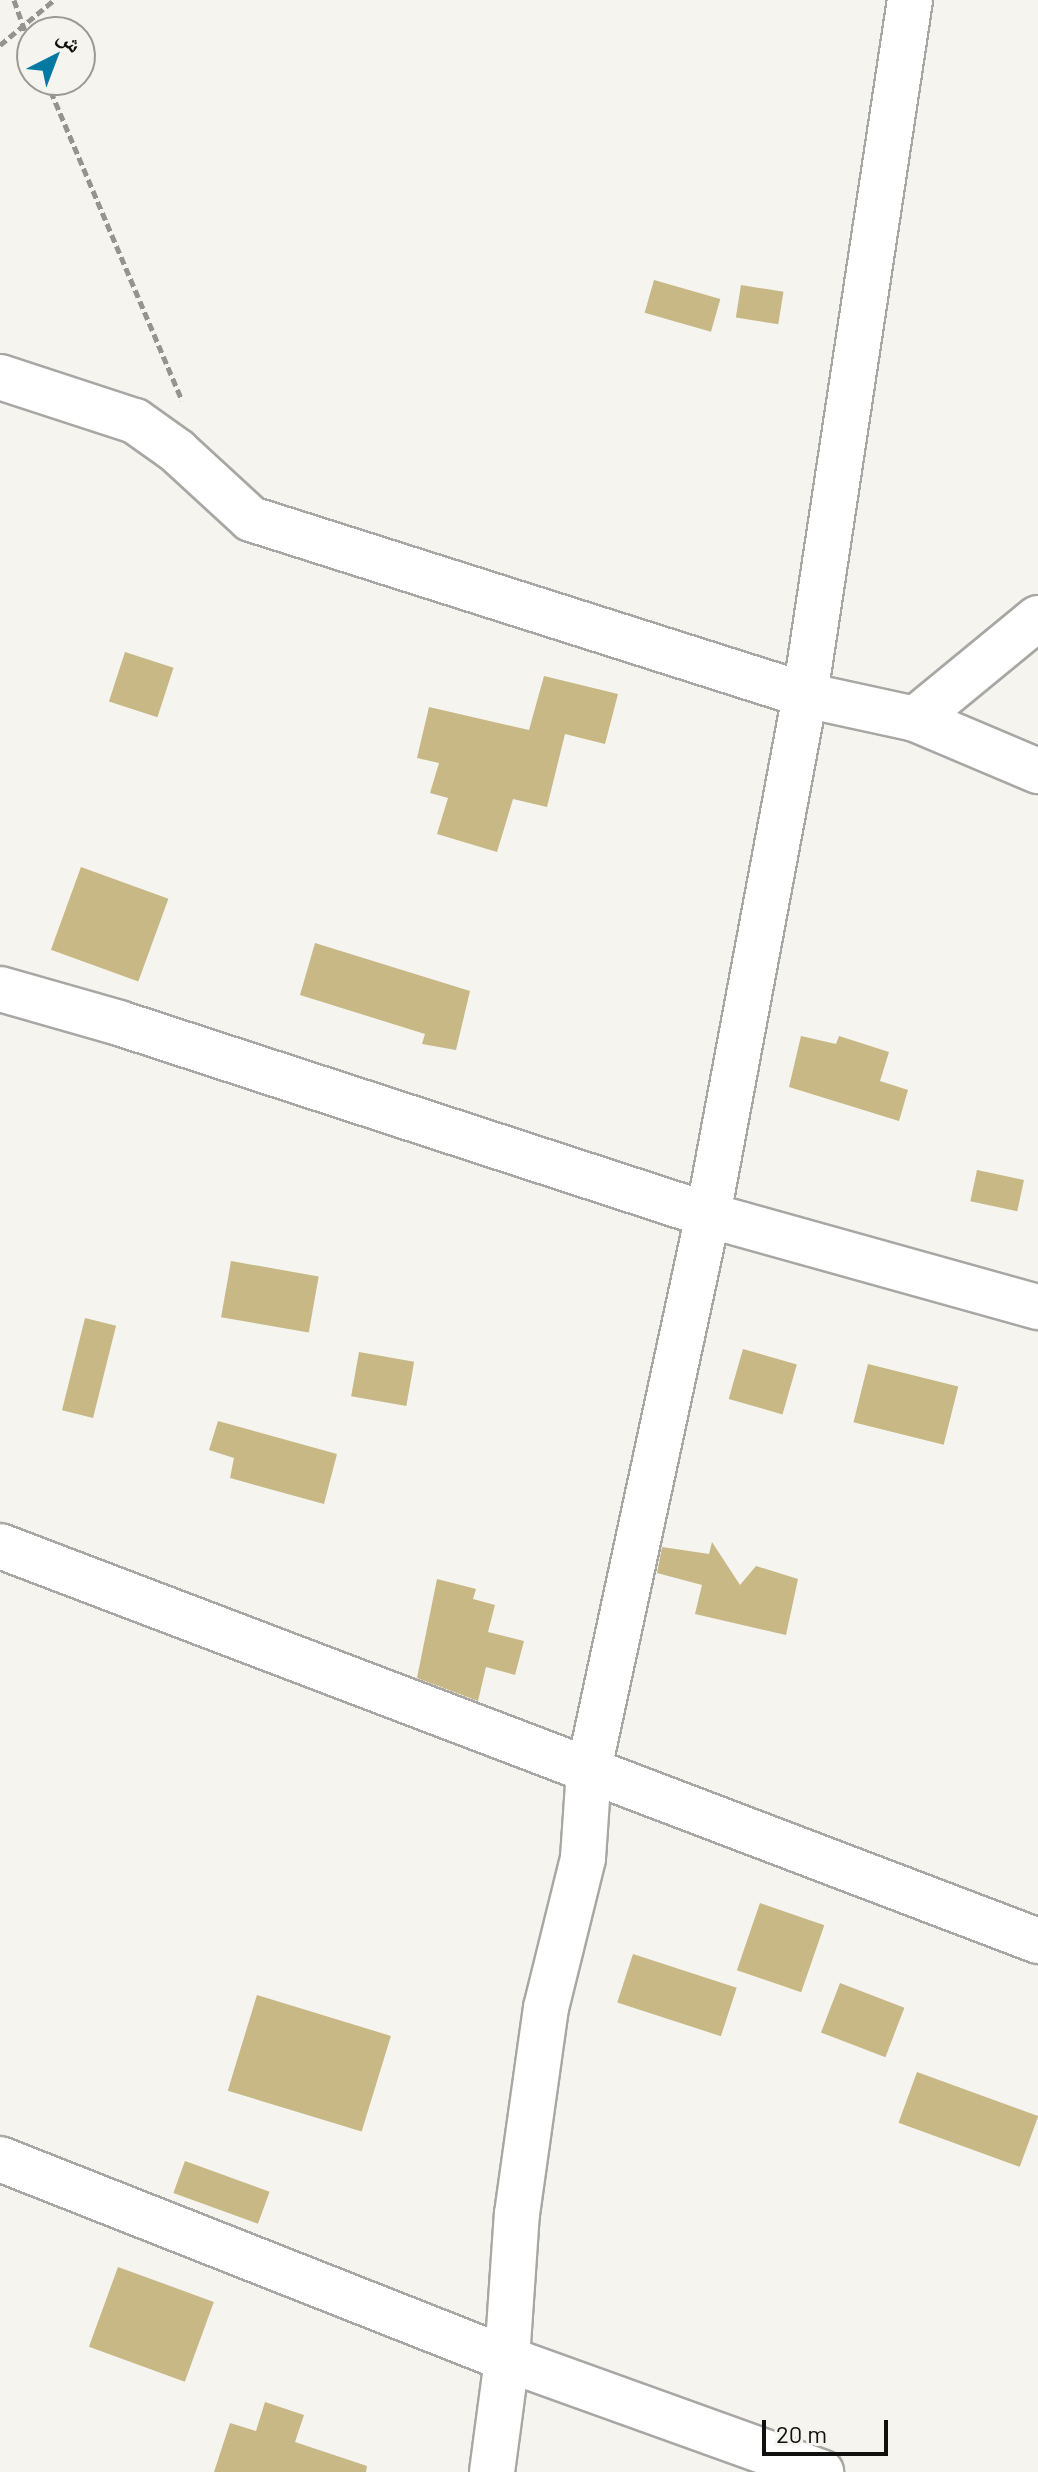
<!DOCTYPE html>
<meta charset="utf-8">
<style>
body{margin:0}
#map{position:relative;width:1038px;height:2472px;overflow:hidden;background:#f5f4ef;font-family:Barlow,"Noto Naskh Arabic",sans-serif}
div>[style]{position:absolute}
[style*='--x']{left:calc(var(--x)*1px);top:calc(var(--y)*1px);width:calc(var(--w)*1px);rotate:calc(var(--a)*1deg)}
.building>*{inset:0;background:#c7b886;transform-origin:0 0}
.path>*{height:5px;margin-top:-2.5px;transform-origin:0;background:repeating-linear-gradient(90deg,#949390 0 8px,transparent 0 12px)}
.roads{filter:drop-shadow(2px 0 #a9a7a3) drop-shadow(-2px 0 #a9a7a3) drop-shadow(0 2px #a9a7a3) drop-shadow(0 -2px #a9a7a3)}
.minor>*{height:44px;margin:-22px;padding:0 22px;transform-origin:22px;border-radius:22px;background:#fff}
span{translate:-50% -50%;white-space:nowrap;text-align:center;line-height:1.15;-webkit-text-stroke:7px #f5f4ef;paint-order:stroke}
.north{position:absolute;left:16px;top:16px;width:80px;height:80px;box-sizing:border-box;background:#f5f4ef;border:2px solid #999995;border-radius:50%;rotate:42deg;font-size:22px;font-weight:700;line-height:32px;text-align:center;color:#10100e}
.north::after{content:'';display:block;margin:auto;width:28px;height:36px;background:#047aa2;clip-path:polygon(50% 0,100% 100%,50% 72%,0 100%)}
.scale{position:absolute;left:762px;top:2420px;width:126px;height:36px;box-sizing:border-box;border:4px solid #10100e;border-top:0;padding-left:10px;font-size:24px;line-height:28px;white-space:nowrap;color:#10100e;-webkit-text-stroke:6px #f5f4ef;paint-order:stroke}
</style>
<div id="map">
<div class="building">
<div style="left:654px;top:280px;width:69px;height:34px;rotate:16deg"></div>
<div style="left:741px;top:285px;width:43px;height:33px;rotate:9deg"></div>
<div style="left:125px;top:652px;width:51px;height:52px;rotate:18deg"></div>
<div style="clip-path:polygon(544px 676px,618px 694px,605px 744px,565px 734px,547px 807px,513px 799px,497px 852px,437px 834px,448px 798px,430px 793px,439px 763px,417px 758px,429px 707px,529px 730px)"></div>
<div style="left:81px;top:867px;width:93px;height:88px;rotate:20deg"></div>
<div style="clip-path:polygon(315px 943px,470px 991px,456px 1050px,422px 1044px,425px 1034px,300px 995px)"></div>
<div style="clip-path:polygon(801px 1036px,836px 1044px,839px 1036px,889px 1052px,880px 1081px,908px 1090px,899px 1121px,789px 1087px)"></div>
<div style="left:977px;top:1170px;width:48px;height:32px;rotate:12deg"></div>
<div style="left:231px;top:1261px;width:89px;height:57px;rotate:10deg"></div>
<div style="left:85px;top:1318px;width:32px;height:95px;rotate:14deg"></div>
<div style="left:743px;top:1349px;width:56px;height:52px;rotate:16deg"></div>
<div style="left:359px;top:1352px;width:56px;height:45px;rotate:10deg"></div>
<div style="left:868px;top:1364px;width:93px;height:60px;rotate:14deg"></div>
<div style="clip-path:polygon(218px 1421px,337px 1454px,324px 1504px,230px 1478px,234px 1458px,209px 1450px)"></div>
<div style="clip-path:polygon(712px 1542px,740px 1585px,756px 1566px,798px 1579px,786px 1635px,695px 1614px,702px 1585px,657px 1573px,662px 1547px,709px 1554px)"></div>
<div style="clip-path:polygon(437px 1579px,476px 1589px,473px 1599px,495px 1605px,488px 1632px,524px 1641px,515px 1675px,486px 1667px,478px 1701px,417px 1678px)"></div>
<div style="left:760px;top:1903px;width:68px;height:71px;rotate:19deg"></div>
<div style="left:633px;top:1954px;width:109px;height:51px;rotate:18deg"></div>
<div style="left:840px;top:1983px;width:69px;height:53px;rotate:21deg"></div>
<div style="left:257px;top:1995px;width:140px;height:100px;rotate:17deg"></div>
<div style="left:917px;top:2072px;width:129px;height:54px;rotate:20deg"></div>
<div style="left:185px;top:2161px;width:90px;height:34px;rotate:20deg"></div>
<div style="left:118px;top:2267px;width:102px;height:85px;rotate:20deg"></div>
<div style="clip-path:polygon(265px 2402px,304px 2415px,295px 2442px,367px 2466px,366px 2472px,214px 2472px,230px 2423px,256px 2431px)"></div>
</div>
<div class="path">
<div style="--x:14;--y:0;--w:54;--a:70.6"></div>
<div style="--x:0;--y:45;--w:70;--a:-39.8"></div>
<div style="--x:46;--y:80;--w:348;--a:67"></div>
</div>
<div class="roads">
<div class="minor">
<div style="--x:0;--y:377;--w:142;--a:18.1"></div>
<div style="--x:135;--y:421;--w:52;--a:35.5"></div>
<div style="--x:177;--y:451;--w:100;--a:42.6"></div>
<div style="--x:251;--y:519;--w:581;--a:17.62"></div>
<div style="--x:805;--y:695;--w:113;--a:12.3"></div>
<div style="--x:915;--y:719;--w:134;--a:22.9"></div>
<div style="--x:915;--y:719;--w:159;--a:-39.4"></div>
<div style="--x:0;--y:989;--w:124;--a:15.9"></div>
<div style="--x:119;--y:1023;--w:620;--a:18.05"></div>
<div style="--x:708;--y:1215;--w:343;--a:15.6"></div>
<div style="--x:0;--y:1546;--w:1111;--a:20.83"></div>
<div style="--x:0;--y:2159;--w:545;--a:21.53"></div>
<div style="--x:507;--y:2359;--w:334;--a:19.8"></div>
<div style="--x:492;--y:2472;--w:114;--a:-82.4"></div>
<div style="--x:507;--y:2359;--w:145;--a:-86.1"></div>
<div style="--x:517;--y:2214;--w:208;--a:-82"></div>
<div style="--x:546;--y:2008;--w:154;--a:-76.1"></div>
<div style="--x:583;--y:1858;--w:89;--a:-86.1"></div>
<div style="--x:589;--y:1769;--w:567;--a:-77.88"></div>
<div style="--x:708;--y:1215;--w:529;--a:-79.43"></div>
<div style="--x:805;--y:695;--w:703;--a:-81.41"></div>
</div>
</div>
<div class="north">ش</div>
<div class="scale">20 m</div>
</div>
